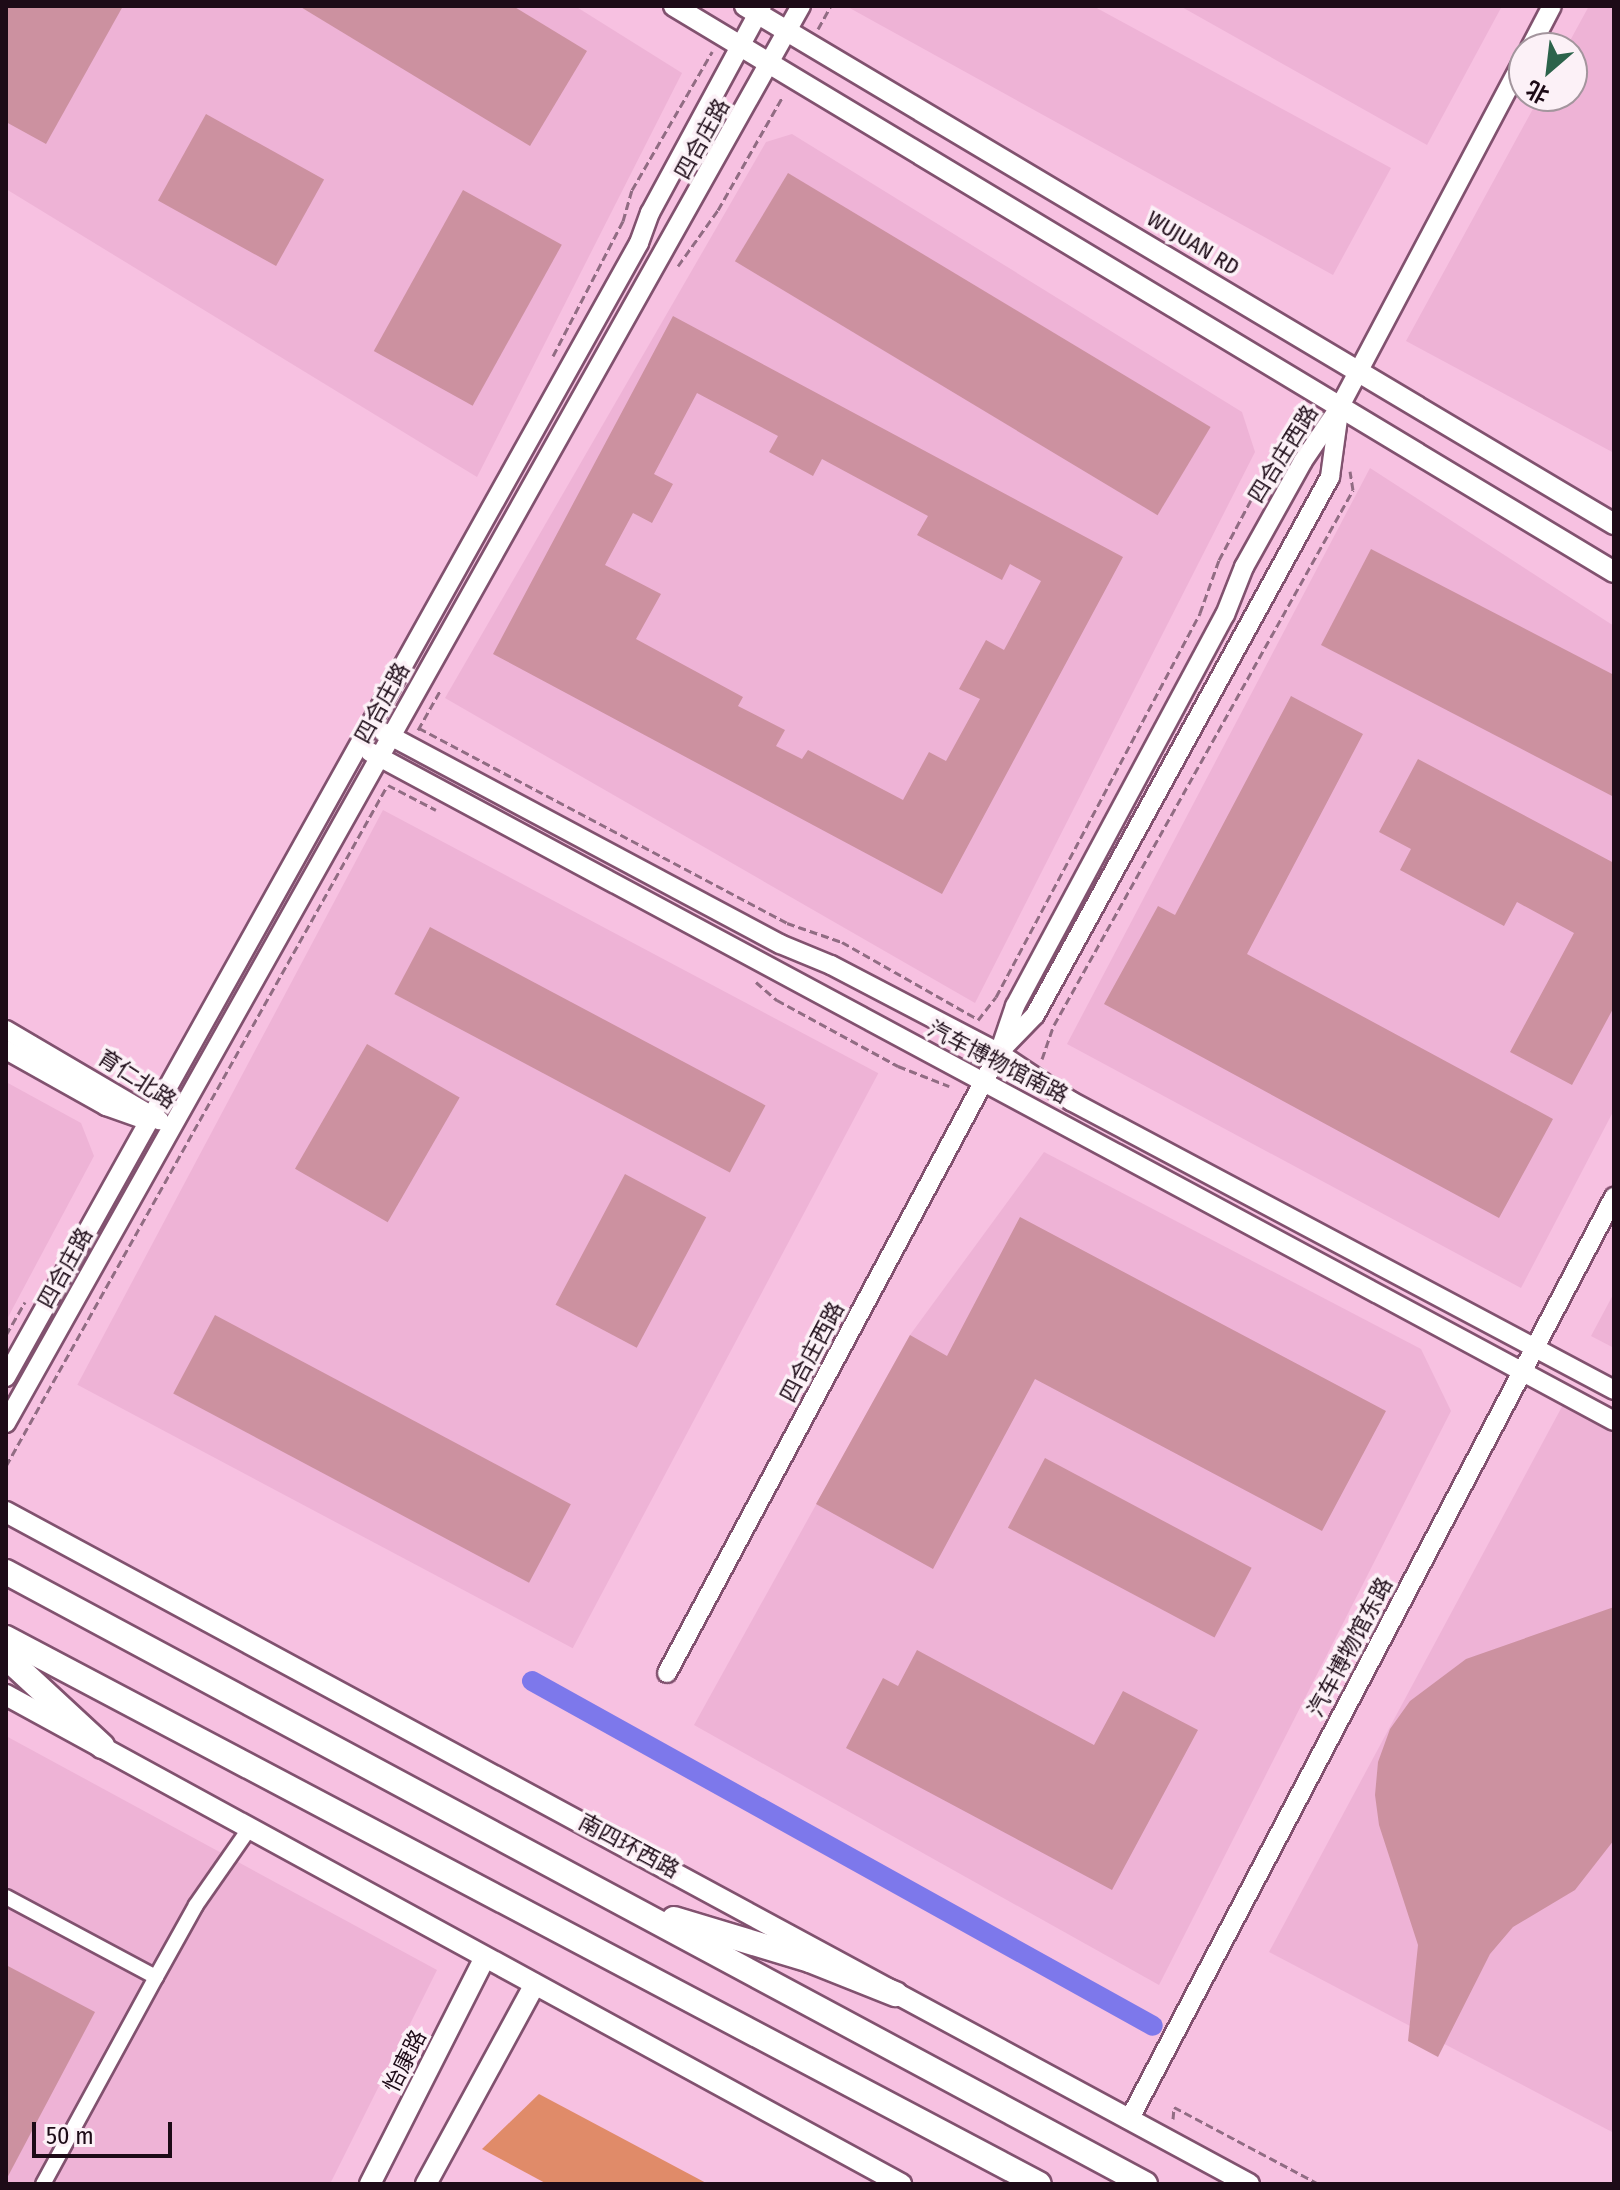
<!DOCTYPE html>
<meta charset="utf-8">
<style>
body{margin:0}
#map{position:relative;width:1620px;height:2190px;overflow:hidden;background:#f7c1e1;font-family:"Fira Sans Condensed","Noto Sans SC",sans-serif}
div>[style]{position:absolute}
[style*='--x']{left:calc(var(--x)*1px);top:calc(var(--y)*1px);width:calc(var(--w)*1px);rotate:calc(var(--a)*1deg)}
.built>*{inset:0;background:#eeb3d6;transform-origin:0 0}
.green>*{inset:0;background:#e08b69}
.canal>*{height:20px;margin:-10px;padding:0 10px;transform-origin:10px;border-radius:10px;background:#7d78eb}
.building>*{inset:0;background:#cc91a0;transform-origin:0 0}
.path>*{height:3px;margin-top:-1.5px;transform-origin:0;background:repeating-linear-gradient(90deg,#916c83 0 8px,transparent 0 12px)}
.roads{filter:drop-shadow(2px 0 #81526f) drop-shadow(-2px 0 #81526f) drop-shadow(0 2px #81526f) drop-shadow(0 -2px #81526f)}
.minor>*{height:14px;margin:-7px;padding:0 7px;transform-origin:7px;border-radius:7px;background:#fff}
.tertiary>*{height:18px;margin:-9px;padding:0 9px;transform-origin:9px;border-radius:9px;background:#fff}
.secondary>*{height:20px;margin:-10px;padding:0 10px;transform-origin:10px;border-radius:10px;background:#fff}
.trunk>*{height:24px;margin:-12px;padding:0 12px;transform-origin:12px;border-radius:12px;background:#fff}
span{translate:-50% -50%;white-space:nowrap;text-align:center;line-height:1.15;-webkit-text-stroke:7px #fcf1f7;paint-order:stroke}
.street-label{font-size:22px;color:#1d0b17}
.frame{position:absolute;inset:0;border:8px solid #1d0b17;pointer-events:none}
.north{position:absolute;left:1508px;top:32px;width:80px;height:80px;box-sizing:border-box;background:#fcf1f7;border:2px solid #a3959d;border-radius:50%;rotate:208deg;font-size:22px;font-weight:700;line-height:32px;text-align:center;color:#1d0b17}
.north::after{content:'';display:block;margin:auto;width:28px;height:36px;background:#2c634b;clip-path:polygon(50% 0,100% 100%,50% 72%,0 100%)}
.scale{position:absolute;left:32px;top:2122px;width:140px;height:36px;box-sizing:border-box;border:4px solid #1d0b17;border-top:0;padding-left:10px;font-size:24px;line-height:28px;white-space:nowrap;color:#1d0b17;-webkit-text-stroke:6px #fcf1f7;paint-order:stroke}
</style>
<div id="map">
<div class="built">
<div style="clip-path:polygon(6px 6px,575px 6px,682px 73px,477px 477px,6px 189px)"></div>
<div style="clip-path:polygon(846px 6px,1093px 6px,1391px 168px,1333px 275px)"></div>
<div style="clip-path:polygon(1180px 6px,1502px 6px,1427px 145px)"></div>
<div style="clip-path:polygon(1589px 6px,1614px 6px,1614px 453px,1406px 341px,1540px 96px,1572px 96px,1572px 48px,1566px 48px)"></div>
<div style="clip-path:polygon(792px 134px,1242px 412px,1255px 452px,975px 1003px,445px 698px,766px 142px)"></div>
<div style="clip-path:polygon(1370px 468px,1614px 626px,1614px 1110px,1521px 1288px,1067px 1044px)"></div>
<div style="left:383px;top:810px;width:561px;height:651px;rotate:28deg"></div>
<div style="clip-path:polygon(6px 1082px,81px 1123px,94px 1156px,6px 1321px)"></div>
<div style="clip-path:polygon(1044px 1152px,1421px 1349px,1451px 1411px,1159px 1985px,694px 1725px,910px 1335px)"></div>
<div style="clip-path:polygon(1614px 1293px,1614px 1348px,1591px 1336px)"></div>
<div style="clip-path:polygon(1565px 1401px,1614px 1428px,1614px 2133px,1269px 1952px)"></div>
<div style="clip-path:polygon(6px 1736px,437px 1970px,330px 2184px,6px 2184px)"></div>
</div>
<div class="green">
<div style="clip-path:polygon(539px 2094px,708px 2184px,547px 2184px,482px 2149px)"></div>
</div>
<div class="canal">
<div style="--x:532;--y:1681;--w:710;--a:29.05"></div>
</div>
<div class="building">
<div style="clip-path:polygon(6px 6px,123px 6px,46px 144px,6px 122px)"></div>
<div style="clip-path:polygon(299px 6px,513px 6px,587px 51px,530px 146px)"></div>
<div style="left:206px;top:114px;width:135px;height:99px;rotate:29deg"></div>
<div style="left:788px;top:173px;width:493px;height:103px;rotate:31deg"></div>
<div style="left:463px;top:190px;width:113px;height:184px;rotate:29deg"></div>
<div style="clip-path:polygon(evenodd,673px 316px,1123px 557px,942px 894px,493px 654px,673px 316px,697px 393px,778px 436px,769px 452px,813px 476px,822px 459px,928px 516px,917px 535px,1002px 580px,1010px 564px,1041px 581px,1004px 650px,986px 640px,959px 689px,980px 699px,946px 761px,929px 752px,903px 800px,808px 750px,802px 759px,776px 746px,785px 730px,738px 706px,743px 697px,636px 639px,661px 594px,605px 565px,633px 513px,652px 523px,673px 484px,654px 474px,697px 393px)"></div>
<div style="clip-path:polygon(1371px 549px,1614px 675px,1614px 797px,1321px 645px)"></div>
<div style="clip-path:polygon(1291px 696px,1363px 734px,1247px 954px,1553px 1119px,1499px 1218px,1104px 1004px,1158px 906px,1175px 915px)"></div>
<div style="clip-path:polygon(1418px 759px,1614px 863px,1614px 1007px,1572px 1085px,1510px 1052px,1574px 933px,1517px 902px,1504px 926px,1400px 870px,1411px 849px,1379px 832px)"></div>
<div style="left:430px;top:927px;width:380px;height:76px;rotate:28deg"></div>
<div style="left:367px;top:1044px;width:107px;height:144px;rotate:30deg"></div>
<div style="left:625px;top:1174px;width:92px;height:148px;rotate:28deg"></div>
<div style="clip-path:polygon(1020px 1217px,1386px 1411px,1322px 1531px,1035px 1379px,933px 1569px,816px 1504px,910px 1335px,947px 1356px)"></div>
<div style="left:215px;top:1315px;width:403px;height:89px;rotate:28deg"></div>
<div style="left:1045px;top:1458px;width:234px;height:79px;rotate:28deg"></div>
<div style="clip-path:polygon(1614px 1607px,1614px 1840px,1575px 1890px,1513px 1927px,1490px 1954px,1438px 2057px,1408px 2041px,1418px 1945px,1379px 1825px,1375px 1795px,1378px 1762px,1390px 1729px,1410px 1701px,1466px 1659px)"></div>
<div style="clip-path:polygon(917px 1650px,1094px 1745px,1123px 1691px,1198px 1730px,1112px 1890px,846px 1748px,883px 1678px,898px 1686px)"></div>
<div style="clip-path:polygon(6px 1965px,95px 2012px,6px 2180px)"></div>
</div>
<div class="path">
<div style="--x:818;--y:29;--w:26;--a:-61"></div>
<div style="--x:678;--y:266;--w:69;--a:-54.5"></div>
<div style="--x:718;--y:210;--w:131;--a:-60.3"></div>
<div style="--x:553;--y:356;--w:152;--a:-62.6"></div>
<div style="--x:623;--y:221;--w:32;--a:-74"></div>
<div style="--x:632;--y:190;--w:160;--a:-59.9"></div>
<div style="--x:419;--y:728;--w:416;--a:27.9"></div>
<div style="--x:787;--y:923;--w:58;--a:19.1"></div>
<div style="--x:842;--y:942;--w:154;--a:29.6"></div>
<div style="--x:418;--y:730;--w:45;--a:-60.6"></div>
<div style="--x:388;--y:785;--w:54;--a:27.5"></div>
<div style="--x:756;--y:982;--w:28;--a:41"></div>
<div style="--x:777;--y:1000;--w:138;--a:28.6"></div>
<div style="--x:898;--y:1066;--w:55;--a:21.4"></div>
<div style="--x:978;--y:1020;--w:29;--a:-52"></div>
<div style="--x:996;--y:997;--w:435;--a:-62"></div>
<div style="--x:1200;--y:613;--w:56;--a:-70.3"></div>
<div style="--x:1219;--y:560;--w:126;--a:-62"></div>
<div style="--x:1278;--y:449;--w:23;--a:-34"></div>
<div style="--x:1042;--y:1059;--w:36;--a:-71"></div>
<div style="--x:1054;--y:1025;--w:613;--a:-60.8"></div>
<div style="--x:1353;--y:490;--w:19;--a:-99"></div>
<div style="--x:6;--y:1335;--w:38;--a:-60"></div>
<div style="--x:6;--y:1466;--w:779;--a:-60.74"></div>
<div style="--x:1173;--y:2119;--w:12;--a:-85"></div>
<div style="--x:1174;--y:2107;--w:164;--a:28"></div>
</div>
<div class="roads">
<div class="minor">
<div style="--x:6;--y:1897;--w:170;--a:28.1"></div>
<div style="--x:156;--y:1977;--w:236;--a:118.6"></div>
<div style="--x:156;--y:1977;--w:82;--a:-60.9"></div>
<div style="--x:196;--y:1905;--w:93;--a:-55.1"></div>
</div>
<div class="tertiary">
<div style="--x:1530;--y:48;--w:47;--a:-62.4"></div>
<div style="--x:383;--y:732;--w:450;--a:28.1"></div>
<div style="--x:780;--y:944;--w:55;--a:22.4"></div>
<div style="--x:831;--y:965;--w:190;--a:27.6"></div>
<div style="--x:999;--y:1053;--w:87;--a:33.7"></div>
<div style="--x:1071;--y:1101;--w:615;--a:28.02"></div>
<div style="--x:370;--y:752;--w:1412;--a:28.27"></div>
<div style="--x:6;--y:1030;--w:178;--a:30.5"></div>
<div style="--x:1003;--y:1048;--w:46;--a:-45.9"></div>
<div style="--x:1035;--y:1015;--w:614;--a:-61.26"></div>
<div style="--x:1330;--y:477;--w:67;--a:-82.2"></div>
<div style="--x:6;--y:1050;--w:115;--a:29.2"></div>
<div style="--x:106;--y:1106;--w:42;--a:19.3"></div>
<div style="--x:6;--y:1377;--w:1299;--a:-60.83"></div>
<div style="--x:639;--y:243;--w:32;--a:-70"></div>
<div style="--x:650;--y:213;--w:235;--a:-61.6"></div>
<div style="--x:6;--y:1423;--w:1625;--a:-60.71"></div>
<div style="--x:667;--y:1673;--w:703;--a:-61.83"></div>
<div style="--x:999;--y:1053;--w:50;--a:-71.2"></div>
<div style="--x:1015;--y:1006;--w:444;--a:-61.8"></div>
<div style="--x:1225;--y:615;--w:52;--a:-68.4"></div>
<div style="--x:1244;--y:567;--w:121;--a:-60.9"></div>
<div style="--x:1303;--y:461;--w:64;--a:-55.8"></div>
<div style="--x:1339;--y:408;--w:395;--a:-62.1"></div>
<div style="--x:1129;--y:2120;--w:1043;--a:-62.28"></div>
</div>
<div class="secondary">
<div style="--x:674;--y:6;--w:1097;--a:31.05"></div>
<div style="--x:745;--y:6;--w:1012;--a:30.8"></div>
<div style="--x:6;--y:1512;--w:1413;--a:28.4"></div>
<div style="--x:6;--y:1695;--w:1020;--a:28.65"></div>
<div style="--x:370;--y:2184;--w:252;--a:-63.1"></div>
<div style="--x:426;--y:2184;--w:226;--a:-61.4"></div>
</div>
<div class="trunk">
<div style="--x:6;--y:1572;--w:1293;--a:28.25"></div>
<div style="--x:6;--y:1638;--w:1168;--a:27.86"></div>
<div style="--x:6;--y:1657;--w:131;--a:42.8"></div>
<div style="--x:674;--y:1919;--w:142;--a:16.8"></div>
<div style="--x:810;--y:1960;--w:92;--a:21.8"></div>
</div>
</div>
<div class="street-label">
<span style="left:702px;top:139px;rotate:-61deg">四合庄路</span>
<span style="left:1193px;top:243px;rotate:31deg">WUJUAN RD</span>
<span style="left:1283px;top:454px;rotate:-58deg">四合庄西路</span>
<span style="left:382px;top:703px;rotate:-61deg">四合庄路</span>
<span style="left:998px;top:1062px;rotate:27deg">汽车博物馆南路</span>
<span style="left:137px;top:1079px;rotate:33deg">育仁北路</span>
<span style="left:65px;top:1268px;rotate:-61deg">四合庄路</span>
<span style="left:812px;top:1352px;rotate:-62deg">四合庄西路</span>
<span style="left:1350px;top:1647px;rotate:-62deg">汽车博物馆东路</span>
<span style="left:629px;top:1846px;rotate:28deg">南四环西路</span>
<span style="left:405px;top:2061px;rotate:-63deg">怡康路</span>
</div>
<div class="frame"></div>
<div class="north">北</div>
<div class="scale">50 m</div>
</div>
